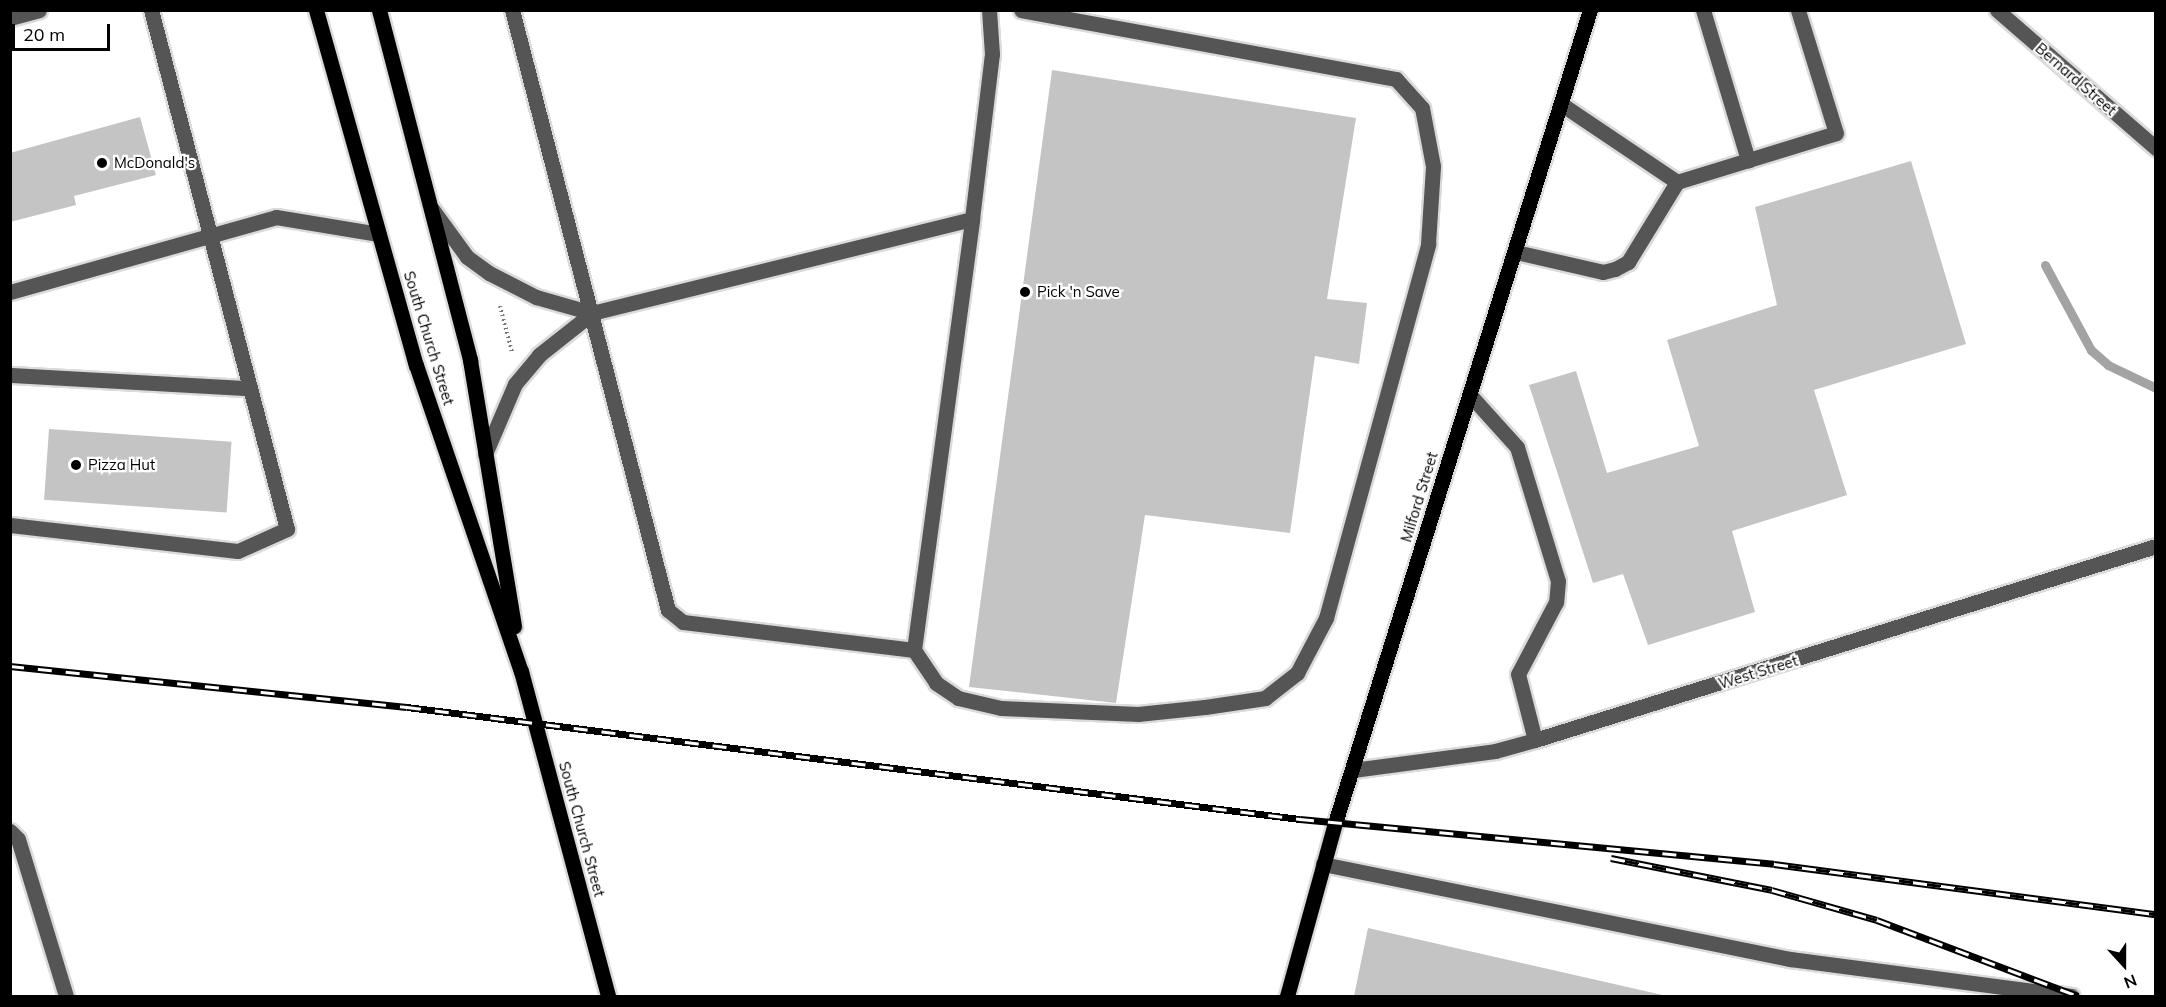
<!DOCTYPE html>
<style>
body{margin:0}
#map{position:relative;width:2166px;height:1007px;overflow:hidden;background:#fff;font-family:Mulish,sans-serif}
div>[style]{position:absolute}
[style*='--x']{left:calc(var(--x)*1px);top:calc(var(--y)*1px);width:calc(var(--w)*1px);rotate:calc(var(--a)*1deg)}
.stream>*{height:9px;margin:-4.5px;padding:0 4.5px;transform-origin:4.5px;border-radius:4.5px;background:#a3a3a3}
.building>*{inset:0;background:#c4c4c4;transform-origin:0 0}
.path>*{height:4px;margin-top:-2px;transform-origin:0;background:repeating-linear-gradient(90deg,#777 0 1.5px,transparent 0 4.5px)}
.roads{filter:drop-shadow(2px 0 #dbdbdb) drop-shadow(-2px 0 #dbdbdb) drop-shadow(0 2px #dbdbdb) drop-shadow(0 -2px #dbdbdb)}
.minor>*{height:15px;margin:-7.5px;padding:0 7.5px;transform-origin:7.5px;border-radius:7.5px;background:#555}
.major>*{height:15px;margin:-7.5px;padding:0 7.5px;transform-origin:7.5px;border-radius:7.5px;background:#000}
.rail>*{height:7px;margin-top:-3.5px;transform-origin:0;background:repeating-linear-gradient(90deg,#fff 0 14px,#000 0 28px);box-sizing:border-box;border-block:2px solid #000}
.dots>*{width:16px;height:16px;translate:-50% -50%;box-sizing:border-box;border:3px solid #fff;border-radius:50%}
span{translate:-50% -50%;white-space:nowrap;text-align:center;line-height:1.15;-webkit-text-stroke:4.5px #fff;paint-order:stroke}
.street-label{font-size:15px;color:#000}
.poi-label{font-size:15px;color:#000}
.left{translate:0 -50%;text-align:left}
.frame{position:absolute;inset:0;border:12px solid #000;pointer-events:none}
.north{position:absolute;left:2094px;top:935px;width:60px;height:60px;-webkit-text-stroke:4px #fff;paint-order:stroke;rotate:159deg;font-size:16px;font-weight:700;line-height:24px;text-align:center;color:#000}
.north::after{content:'';display:block;margin:auto;width:21px;height:27px;background:#000;clip-path:polygon(50% 0,100% 100%,50% 72%,0 100%)}
.scale{position:absolute;left:12px;top:24px;width:98px;height:27px;box-sizing:border-box;border:3px solid #000;border-top:0;padding-left:8px;font-size:18px;line-height:21px;white-space:nowrap;color:#000;-webkit-text-stroke:4px #fff;paint-order:stroke}
</style>
<div id="map">
<div class="stream">
<div style="--x:2045;--y:265;--w:97;--a:61.6"></div>
<div style="--x:2091;--y:350;--w:23;--a:41"></div>
<div style="--x:2108;--y:365;--w:53;--a:25.6"></div>
</div>
<div class="building">
<div style="clip-path:polygon(1052px 70px,1356px 118px,1327px 299px,1367px 303px,1359px 364px,1315px 356px,1290px 533px,1145px 515px,1116px 703px,969px 687px)"></div>
<div style="clip-path:polygon(140px 117px,156px 175px,74px 196px,76px 205px,10px 222px,10px 153px)"></div>
<div style="clip-path:polygon(1911px 161px,1966px 344px,1814px 390px,1847px 495px,1732px 531px,1755px 612px,1648px 645px,1623px 574px,1593px 583px,1529px 385px,1576px 371px,1607px 473px,1699px 446px,1667px 340px,1777px 305px,1755px 207px)"></div>
<div style="left:49px;top:429px;width:183px;height:71px;rotate:4deg"></div>
<div style="clip-path:polygon(1368px 928px,1667px 996px,1354px 996px)"></div>
</div>
<div class="path">
<div style="--x:500;--y:306;--w:48;--a:75.4"></div>
</div>
<div class="roads">
<div class="minor">
<div style="--x:512;--y:10;--w:620;--a:75.43"></div>
<div style="--x:668;--y:610;--w:19;--a:39"></div>
<div style="--x:683;--y:622;--w:233;--a:6.9"></div>
<div style="--x:914;--y:650;--w:435;--a:-82.3"></div>
<div style="--x:1703;--y:10;--w:157;--a:73.3"></div>
<div style="--x:1997;--y:10;--w:211;--a:41"></div>
<div style="--x:10;--y:18;--w:30;--a:-15"></div>
<div style="--x:1561;--y:104;--w:140;--a:33.9"></div>
<div style="--x:432;--y:209;--w:59;--a:53.9"></div>
<div style="--x:467;--y:257;--w:27;--a:36"></div>
<div style="--x:489;--y:273;--w:53;--a:27.1"></div>
<div style="--x:536;--y:297;--w:58;--a:15.9"></div>
<div style="--x:1516;--y:252;--w:89;--a:12.9"></div>
<div style="--x:1603;--y:272;--w:12;--a:-14"></div>
<div style="--x:1615;--y:269;--w:15;--a:-28"></div>
<div style="--x:1628;--y:262;--w:94;--a:-58.5"></div>
<div style="--x:1677;--y:182;--w:166;--a:-17.1"></div>
<div style="--x:1836;--y:133;--w:129;--a:-107.2"></div>
<div style="--x:10;--y:292;--w:276;--a:-15.7"></div>
<div style="--x:276;--y:217;--w:104;--a:9.4"></div>
<div style="--x:10;--y:375;--w:236;--a:3.2"></div>
<div style="--x:1470;--y:395;--w:70;--a:47.9"></div>
<div style="--x:1517;--y:447;--w:140;--a:73"></div>
<div style="--x:1558;--y:581;--w:21;--a:95"></div>
<div style="--x:1556;--y:602;--w:81;--a:117.8"></div>
<div style="--x:1518;--y:674;--w:68;--a:75.6"></div>
<div style="--x:485;--y:454;--w:76;--a:-66.8"></div>
<div style="--x:515;--y:384;--w:38;--a:-50"></div>
<div style="--x:539;--y:355;--w:68;--a:-38.4"></div>
<div style="--x:592;--y:313;--w:391;--a:-13.9"></div>
<div style="--x:972;--y:219;--w:166;--a:-83.1"></div>
<div style="--x:992;--y:54;--w:44;--a:-93.9"></div>
<div style="--x:10;--y:525;--w:229;--a:6.5"></div>
<div style="--x:238;--y:551;--w:54;--a:-24.2"></div>
<div style="--x:287;--y:529;--w:537;--a:-104.68"></div>
<div style="--x:914;--y:650;--w:40;--a:56"></div>
<div style="--x:936;--y:683;--w:27;--a:34"></div>
<div style="--x:958;--y:698;--w:44;--a:13.1"></div>
<div style="--x:1001;--y:708;--w:137;--a:2.5"></div>
<div style="--x:1138;--y:714;--w:67;--a:-6"></div>
<div style="--x:1205;--y:707;--w:61;--a:-8.5"></div>
<div style="--x:1265;--y:698;--w:41;--a:-38"></div>
<div style="--x:1297;--y:673;--w:62;--a:-62.2"></div>
<div style="--x:1326;--y:618;--w:388;--a:-74.7"></div>
<div style="--x:1428;--y:244;--w:78;--a:-86.3"></div>
<div style="--x:1433;--y:166;--w:59;--a:-100.7"></div>
<div style="--x:1422;--y:108;--w:39;--a:-132"></div>
<div style="--x:1396;--y:79;--w:381;--a:-169.6"></div>
<div style="--x:1353;--y:770;--w:143;--a:-7.6"></div>
<div style="--x:1495;--y:751;--w:41;--a:-15.4"></div>
<div style="--x:1535;--y:740;--w:651;--a:-17.35"></div>
<div style="--x:10;--y:831;--w:11;--a:45"></div>
<div style="--x:18;--y:839;--w:164;--a:73"></div>
<div style="--x:1323;--y:864;--w:477;--a:11.5"></div>
<div style="--x:1790;--y:959;--w:284;--a:7.5"></div>
</div>
<div class="major">
<div style="--x:316;--y:10;--w:369;--a:74.3"></div>
<div style="--x:416;--y:365;--w:324;--a:71.1"></div>
<div style="--x:521;--y:671;--w:336;--a:75"></div>
<div style="--x:379;--y:10;--w:362;--a:75.4"></div>
<div style="--x:470;--y:360;--w:270;--a:80.6"></div>
<div style="--x:1287;--y:996;--w:180;--a:-74.5"></div>
<div style="--x:1335;--y:823;--w:852;--a:-72.59"></div>
</div>
</div>
<div class="rail">
<div style="--x:10;--y:666;--w:399;--a:5.9"></div>
<div style="--x:407;--y:707;--w:900;--a:7.15"></div>
<div style="--x:1300;--y:819;--w:476;--a:5.4"></div>
<div style="--x:1774;--y:864;--w:385;--a:7.5"></div>
<div style="--x:1611;--y:858;--w:164;--a:11.2"></div>
<div style="--x:1772;--y:890;--w:109;--a:15.9"></div>
<div style="--x:1877;--y:920;--w:215;--a:20.7"></div>
</div>
<div class="dots">
<div style="left:102px;top:163px;background:#000"></div>
<div style="left:1025px;top:292px;background:#000"></div>
<div style="left:76px;top:465px;background:#000"></div>
</div>
<div class="street-label">
<span style="left:2076px;top:79px;rotate:41deg">Bernard Street</span>
<span style="left:429px;top:338px;rotate:73deg">South Church Street</span>
<span style="left:1419px;top:497px;rotate:-73deg">Milford Street</span>
<span style="left:1758px;top:672px;rotate:-17deg">West Street</span>
<span style="left:582px;top:829px;rotate:75deg">South Church Street</span>
</div>
<div class="poi-label">
<span class="left" style="left:114px;top:163px">McDonald's</span>
<span class="left" style="left:1037px;top:292px">Pick 'n Save</span>
<span class="left" style="left:88px;top:465px">Pizza Hut</span>
</div>
<div class="frame"></div>
<div class="north">N</div>
<div class="scale">20 m</div>
</div>
